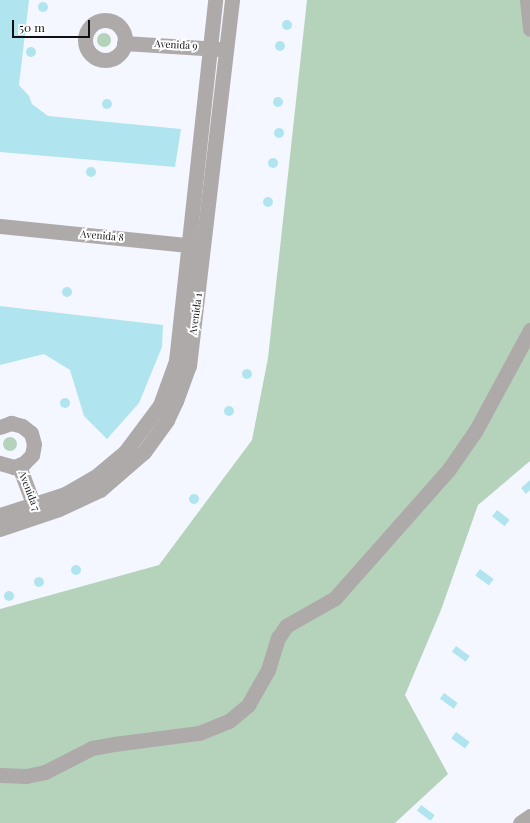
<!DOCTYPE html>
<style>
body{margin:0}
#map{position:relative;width:530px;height:823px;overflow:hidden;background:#f4f7ff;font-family:"Playfair Display",serif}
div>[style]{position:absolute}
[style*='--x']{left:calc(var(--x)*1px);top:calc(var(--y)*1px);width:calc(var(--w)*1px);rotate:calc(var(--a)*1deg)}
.green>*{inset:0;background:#b5d3ba}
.round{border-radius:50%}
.water>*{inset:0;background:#b0e5f0;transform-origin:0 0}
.minor>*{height:15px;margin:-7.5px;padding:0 7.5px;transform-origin:7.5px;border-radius:7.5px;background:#afaaaa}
.minor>.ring{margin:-7.5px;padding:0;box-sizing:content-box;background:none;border:15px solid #afaaaa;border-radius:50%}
span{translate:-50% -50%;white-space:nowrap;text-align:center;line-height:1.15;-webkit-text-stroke:4px #fff;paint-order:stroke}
.street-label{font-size:10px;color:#0e1013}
.scale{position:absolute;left:12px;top:20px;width:78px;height:18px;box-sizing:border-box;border:2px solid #0e1013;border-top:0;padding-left:5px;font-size:12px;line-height:14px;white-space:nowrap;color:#0e1013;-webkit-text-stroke:3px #fff;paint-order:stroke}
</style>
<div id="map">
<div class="green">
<div style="clip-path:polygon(307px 0,530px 0,530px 461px,478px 505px,441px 610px,405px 695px,448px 774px,395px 823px,0 823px,0 609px,159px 565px,252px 440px,268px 358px)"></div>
<div class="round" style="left:97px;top:33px;width:14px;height:14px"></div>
<div class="round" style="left:3px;top:437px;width:14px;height:14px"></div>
</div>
<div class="water">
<div style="clip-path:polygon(0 0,29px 0,19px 85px,29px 96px,32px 104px,48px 116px,181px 129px,175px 167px,0 152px)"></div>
<div class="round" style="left:38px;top:2px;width:10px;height:10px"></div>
<div class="round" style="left:282px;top:20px;width:10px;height:10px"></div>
<div class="round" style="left:275px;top:41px;width:10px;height:10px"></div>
<div class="round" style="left:26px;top:47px;width:10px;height:10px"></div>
<div class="round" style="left:273px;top:97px;width:10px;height:10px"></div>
<div class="round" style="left:102px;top:99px;width:10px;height:10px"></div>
<div class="round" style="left:274px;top:128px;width:10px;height:10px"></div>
<div class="round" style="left:268px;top:158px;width:10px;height:10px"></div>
<div class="round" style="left:86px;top:167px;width:10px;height:10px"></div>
<div class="round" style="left:263px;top:197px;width:10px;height:10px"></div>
<div class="round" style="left:62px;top:287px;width:10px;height:10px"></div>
<div style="clip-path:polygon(0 306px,163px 325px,162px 347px,139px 403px,107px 439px,84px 416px,70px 370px,44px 354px,0 365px)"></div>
<div class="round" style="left:242px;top:369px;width:10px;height:10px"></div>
<div class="round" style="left:60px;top:398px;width:10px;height:10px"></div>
<div class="round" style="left:224px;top:406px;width:10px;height:10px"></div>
<div style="clip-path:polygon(530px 480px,530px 490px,526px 494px,521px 488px)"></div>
<div class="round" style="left:189px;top:494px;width:10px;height:10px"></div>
<div style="left:497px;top:510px;width:16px;height:8px;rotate:38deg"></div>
<div class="round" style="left:71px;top:565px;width:10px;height:10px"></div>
<div style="left:480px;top:569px;width:17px;height:8px;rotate:36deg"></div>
<div class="round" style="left:34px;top:577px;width:10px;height:10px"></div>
<div class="round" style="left:4px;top:591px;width:10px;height:10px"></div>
<div style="left:456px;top:646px;width:17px;height:7px;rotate:36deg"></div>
<div style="left:444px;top:693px;width:17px;height:7px;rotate:36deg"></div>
<div style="left:456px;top:732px;width:17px;height:8px;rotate:36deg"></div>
<div style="left:421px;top:805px;width:17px;height:7px;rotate:36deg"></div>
</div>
<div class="minor">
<div style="--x:527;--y:0;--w:29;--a:84"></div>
<div class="ring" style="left:85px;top:20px;width:25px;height:25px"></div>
<div style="--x:124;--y:43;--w:95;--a:3.6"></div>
<div style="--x:0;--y:226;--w:199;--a:5.8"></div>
<div style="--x:0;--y:427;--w:12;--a:-20"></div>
<div style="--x:11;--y:423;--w:11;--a:15"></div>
<div style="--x:22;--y:426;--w:11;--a:38"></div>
<div style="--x:31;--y:433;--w:11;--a:75"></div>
<div style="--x:34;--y:444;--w:11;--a:100"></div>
<div style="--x:32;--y:455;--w:11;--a:135"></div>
<div style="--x:24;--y:463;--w:11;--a:158"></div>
<div style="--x:14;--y:467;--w:15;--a:-164"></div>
<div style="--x:19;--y:466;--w:51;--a:69.4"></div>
<div style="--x:0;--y:515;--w:68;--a:-17.9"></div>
<div style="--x:65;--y:494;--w:34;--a:-30"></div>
<div style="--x:95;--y:477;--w:39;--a:-40"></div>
<div style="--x:125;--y:452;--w:59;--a:-53.3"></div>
<div style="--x:160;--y:405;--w:47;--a:-70"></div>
<div style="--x:176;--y:361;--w:363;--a:-83.8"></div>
<div style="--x:0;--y:529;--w:62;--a:-18.7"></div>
<div style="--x:59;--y:509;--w:45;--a:-24.9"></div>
<div style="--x:100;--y:490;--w:58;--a:-40.8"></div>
<div style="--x:144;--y:452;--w:39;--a:-54"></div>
<div style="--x:167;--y:420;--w:21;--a:-65"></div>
<div style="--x:176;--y:401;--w:37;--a:-70"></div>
<div style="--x:189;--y:366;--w:369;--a:-83.3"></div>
<div style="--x:0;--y:775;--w:26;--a:2"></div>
<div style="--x:26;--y:776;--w:19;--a:-12"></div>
<div style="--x:45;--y:772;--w:53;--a:-27.1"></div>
<div style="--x:92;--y:748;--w:22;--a:-10"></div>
<div style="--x:114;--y:744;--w:86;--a:-7.4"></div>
<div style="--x:199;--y:733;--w:32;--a:-22"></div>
<div style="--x:229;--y:721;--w:25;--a:-40"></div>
<div style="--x:248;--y:705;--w:40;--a:-60.3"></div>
<div style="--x:268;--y:670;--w:34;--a:-73"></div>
<div style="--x:278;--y:638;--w:14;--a:-56"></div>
<div style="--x:286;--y:626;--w:56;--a:-29.7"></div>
<div style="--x:335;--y:598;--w:172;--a:-48.5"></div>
<div style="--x:449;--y:469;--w:47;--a:-55.3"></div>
<div style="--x:476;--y:430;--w:114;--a:-61.6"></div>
<div style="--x:520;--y:823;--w:12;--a:-35"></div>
</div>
<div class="street-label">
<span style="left:176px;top:45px;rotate:3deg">Avenida 9</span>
<span style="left:102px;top:236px;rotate:5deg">Avenida 8</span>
<span style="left:196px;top:314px;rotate:-82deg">Avenida 1</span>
<span style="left:29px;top:491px;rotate:69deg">Avenida 7</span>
</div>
<div class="scale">50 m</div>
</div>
